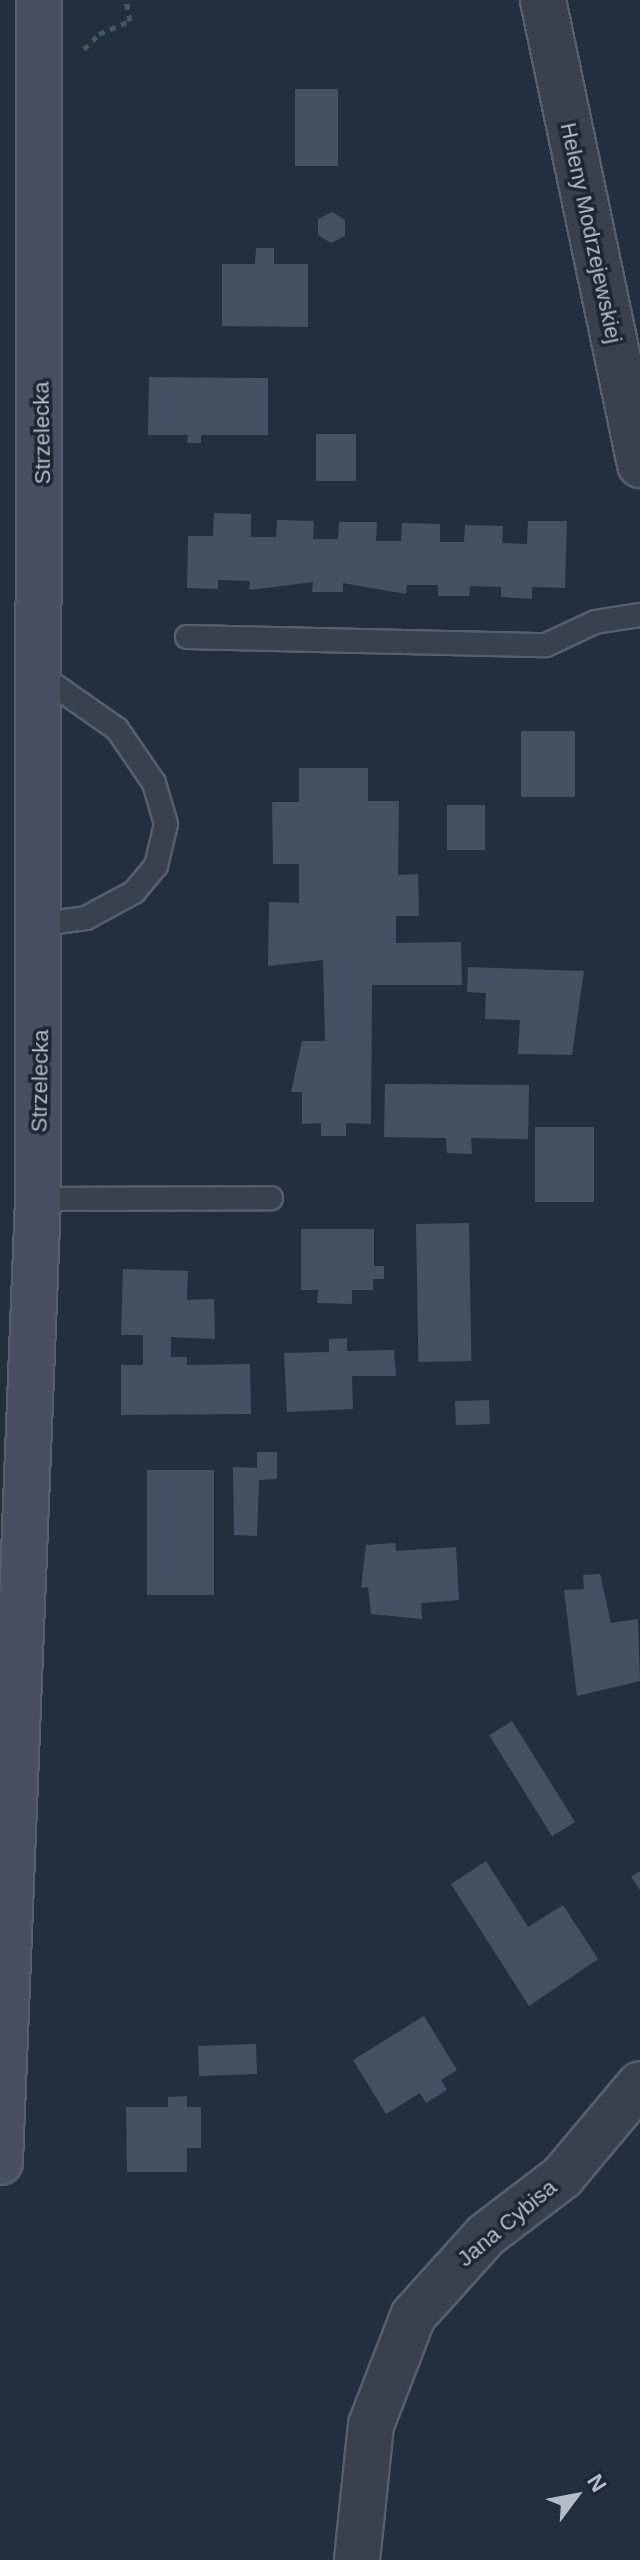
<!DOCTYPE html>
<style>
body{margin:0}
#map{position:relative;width:640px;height:2560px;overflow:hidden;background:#242f3e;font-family:Arial,sans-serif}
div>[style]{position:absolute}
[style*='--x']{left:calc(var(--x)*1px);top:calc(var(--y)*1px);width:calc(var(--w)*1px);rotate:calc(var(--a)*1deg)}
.building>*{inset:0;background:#455162;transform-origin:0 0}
.path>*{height:5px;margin-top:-2.5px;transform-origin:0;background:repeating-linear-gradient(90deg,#44595c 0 6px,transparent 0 12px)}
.roads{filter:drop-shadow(2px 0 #565f6c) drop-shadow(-2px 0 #565f6c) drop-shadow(0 2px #565f6c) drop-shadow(0 -2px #565f6c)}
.service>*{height:22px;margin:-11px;padding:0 11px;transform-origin:11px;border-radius:11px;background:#38414e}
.minor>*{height:44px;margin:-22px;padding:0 22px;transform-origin:22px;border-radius:22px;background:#38414e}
.secondary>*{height:44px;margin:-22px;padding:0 22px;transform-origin:22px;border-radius:22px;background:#465061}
span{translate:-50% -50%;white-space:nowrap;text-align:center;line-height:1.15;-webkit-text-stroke:7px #1d2633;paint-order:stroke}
.street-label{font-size:22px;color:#b4bcc9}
.north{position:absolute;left:536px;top:2456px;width:80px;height:80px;-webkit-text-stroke:6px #1d2633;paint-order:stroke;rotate:58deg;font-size:22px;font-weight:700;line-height:32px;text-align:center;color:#b4bcc9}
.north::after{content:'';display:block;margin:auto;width:28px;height:36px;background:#b4bcc9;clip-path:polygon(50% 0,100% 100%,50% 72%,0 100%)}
</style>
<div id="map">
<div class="building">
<div style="left:295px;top:89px;width:43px;height:77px"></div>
<div style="clip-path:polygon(332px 212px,345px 220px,345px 236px,331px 243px,318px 235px,318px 219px)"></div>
<div style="clip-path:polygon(256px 248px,274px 248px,274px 264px,308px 264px,308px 327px,222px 326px,222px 264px,255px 264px)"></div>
<div style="clip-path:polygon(149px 377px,268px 378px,268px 435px,201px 435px,201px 443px,187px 443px,188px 435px,148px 435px)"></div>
<div style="left:316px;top:434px;width:40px;height:47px"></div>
<div style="clip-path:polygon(214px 513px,251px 514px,251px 537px,276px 537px,277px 520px,314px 521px,313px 539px,338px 539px,339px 522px,377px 522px,376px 541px,401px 541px,402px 523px,440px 524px,440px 542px,464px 542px,465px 525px,503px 526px,502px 543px,527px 544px,528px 521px,567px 521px,565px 588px,532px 587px,532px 599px,501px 597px,501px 587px,470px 586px,469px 596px,438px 596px,438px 585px,407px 585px,406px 594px,343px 583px,343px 592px,312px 592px,313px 582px,249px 590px,250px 581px,218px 580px,218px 589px,187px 588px,188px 536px,213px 536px)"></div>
<div style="left:521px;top:731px;width:54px;height:66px"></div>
<div style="clip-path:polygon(299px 768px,368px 768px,368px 801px,399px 801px,398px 875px,418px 874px,419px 916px,396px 916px,396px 943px,461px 942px,462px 985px,372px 985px,371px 1124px,346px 1123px,346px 1136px,321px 1136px,321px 1123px,302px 1124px,302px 1092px,291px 1092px,302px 1041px,325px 1041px,323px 960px,268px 966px,269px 902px,299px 903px,299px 864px,273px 864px,272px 802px,299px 802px)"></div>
<div style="left:447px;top:805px;width:38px;height:45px"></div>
<div style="clip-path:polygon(468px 967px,584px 971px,572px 1055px,518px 1054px,520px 1020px,485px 1019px,486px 993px,467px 992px)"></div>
<div style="clip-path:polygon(385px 1084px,529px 1085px,528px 1139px,471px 1138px,472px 1154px,447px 1153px,446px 1138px,384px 1137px)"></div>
<div style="left:535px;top:1127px;width:59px;height:75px"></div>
<div style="left:469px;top:1223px;width:138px;height:53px;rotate:89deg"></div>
<div style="clip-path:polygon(301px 1229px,374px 1229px,374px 1266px,384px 1266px,384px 1279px,373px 1279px,373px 1290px,352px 1290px,352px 1304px,317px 1303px,318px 1290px,301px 1290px)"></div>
<div style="clip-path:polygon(123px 1269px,188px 1271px,187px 1300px,214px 1299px,215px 1339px,171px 1337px,171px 1357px,187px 1357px,187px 1365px,250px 1364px,251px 1414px,121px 1415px,121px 1365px,143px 1365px,143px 1335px,121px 1335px)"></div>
<div style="clip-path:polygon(347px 1338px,347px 1351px,394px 1350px,396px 1376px,352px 1376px,353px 1409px,287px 1412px,284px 1353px,329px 1352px,329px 1339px)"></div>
<div style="left:489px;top:1400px;width:24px;height:34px;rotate:88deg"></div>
<div style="clip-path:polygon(257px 1452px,277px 1452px,277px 1479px,259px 1480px,257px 1536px,234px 1535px,233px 1467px,257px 1468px)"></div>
<div style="left:214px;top:1470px;width:125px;height:67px;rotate:90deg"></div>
<div style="clip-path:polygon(395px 1543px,396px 1551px,456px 1547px,459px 1600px,421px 1603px,422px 1619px,371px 1614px,368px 1587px,361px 1588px,366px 1545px)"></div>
<div style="clip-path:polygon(600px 1574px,611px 1623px,638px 1619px,640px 1681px,577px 1696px,564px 1590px,584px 1589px,583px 1575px)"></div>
<div style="left:512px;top:1721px;width:119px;height:27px;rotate:58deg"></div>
<div style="clip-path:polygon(486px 1861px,528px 1927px,563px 1905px,598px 1959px,529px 2006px,451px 1884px)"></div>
<div style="clip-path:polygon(640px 1871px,640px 1890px,631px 1877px)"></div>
<div style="clip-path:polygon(424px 2016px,457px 2070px,441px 2080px,447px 2090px,426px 2103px,420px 2093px,386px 2114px,353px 2060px)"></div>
<div style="left:256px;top:2044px;width:30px;height:58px;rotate:88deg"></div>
<div style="clip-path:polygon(187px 2096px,187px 2107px,201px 2107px,201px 2148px,187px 2148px,187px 2172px,127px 2172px,126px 2107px,168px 2107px,168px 2097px)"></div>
</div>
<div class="path">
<div style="--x:84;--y:49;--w:21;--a:-45"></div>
<div style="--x:99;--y:34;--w:34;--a:-23"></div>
<div style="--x:130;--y:21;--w:21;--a:-101"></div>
</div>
<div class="roads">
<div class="service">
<div style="--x:187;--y:637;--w:359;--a:1.3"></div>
<div style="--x:546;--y:645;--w:54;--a:-25.1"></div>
<div style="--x:595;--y:622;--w:46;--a:-8.8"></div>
<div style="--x:42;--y:924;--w:44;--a:-7.8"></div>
<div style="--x:86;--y:918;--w:55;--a:-28.4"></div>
<div style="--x:134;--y:892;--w:34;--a:-50"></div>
<div style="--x:156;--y:866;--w:43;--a:-76.6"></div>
<div style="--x:166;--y:824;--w:43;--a:-106.3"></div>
<div style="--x:154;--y:783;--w:65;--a:-124.4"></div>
<div style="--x:117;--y:729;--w:89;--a:-145.1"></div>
<div style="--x:38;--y:1199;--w:233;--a:-0.2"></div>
</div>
<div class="minor">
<div style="--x:543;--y:0;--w:475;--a:78.2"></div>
<div style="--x:357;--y:2560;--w:136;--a:-84.1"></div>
<div style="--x:371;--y:2425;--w:117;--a:-68.9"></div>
<div style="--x:413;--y:2316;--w:109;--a:-48"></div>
<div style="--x:486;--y:2235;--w:96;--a:-37.3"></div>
<div style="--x:562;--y:2177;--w:121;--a:-50"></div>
</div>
<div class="secondary">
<div style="--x:0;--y:2162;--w:964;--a:-87.74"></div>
<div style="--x:38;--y:1199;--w:1199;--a:-89.95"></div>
</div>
</div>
<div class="street-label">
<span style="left:591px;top:233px;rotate:78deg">Heleny Modrzejewskiej</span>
<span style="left:42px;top:433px;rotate:-91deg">Strzelecka</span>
<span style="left:40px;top:1081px;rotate:-89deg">Strzelecka</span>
<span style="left:507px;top:2223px;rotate:-40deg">Jana Cybisa</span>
</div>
<div class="north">N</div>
</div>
